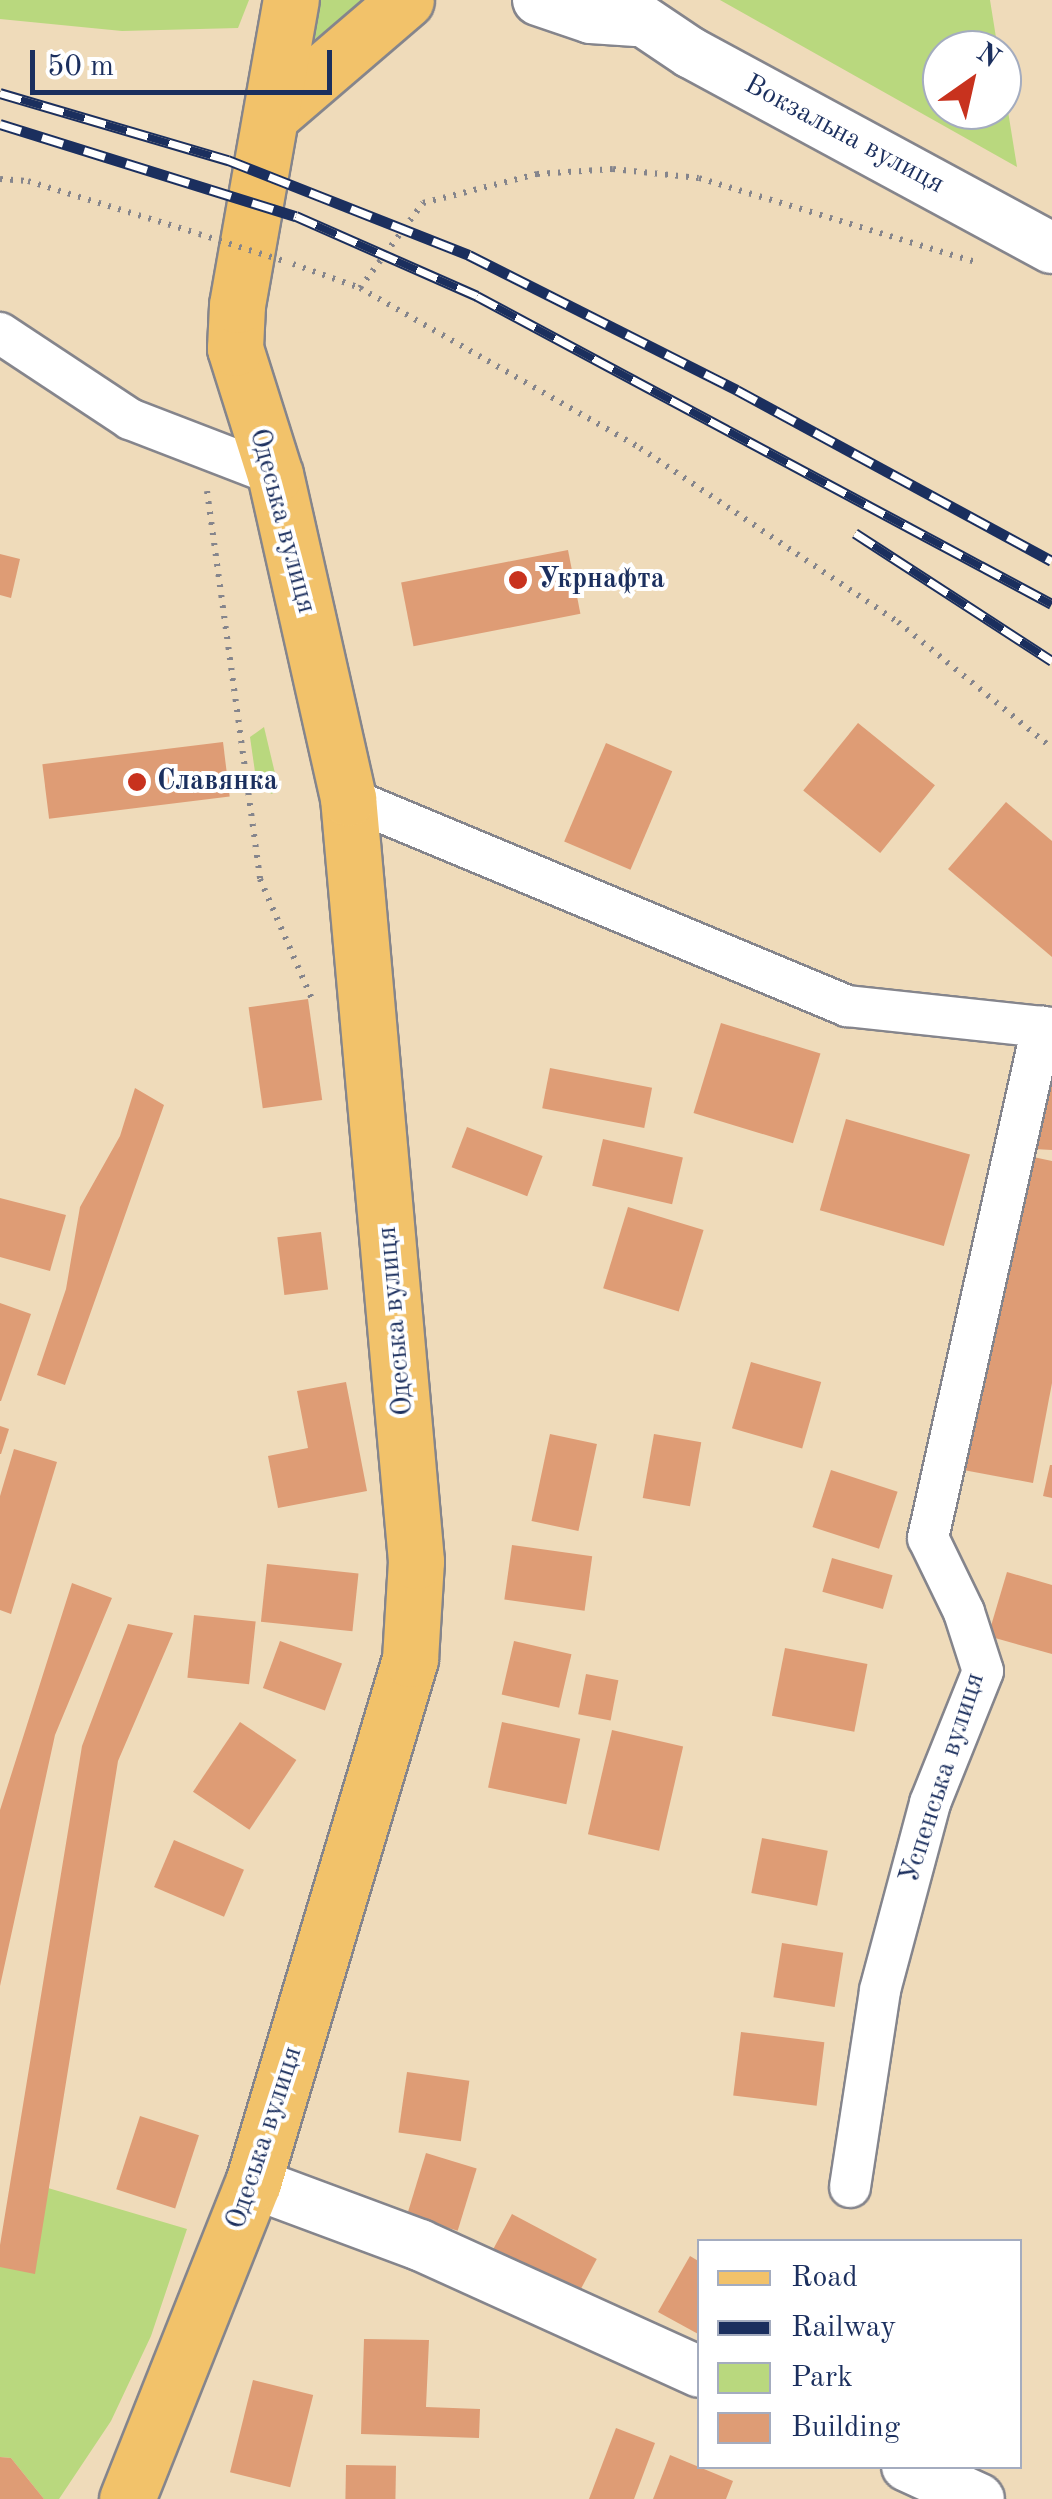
<!DOCTYPE html>
<meta charset="utf-8">
<style>
body{margin:0}
#map{position:relative;width:1052px;height:2499px;overflow:hidden;background:#efdbba;font-family:"Old Standard TT",serif}
div>[style]{position:absolute}
[style*='--x']{left:calc(var(--x)*1px);top:calc(var(--y)*1px);width:calc(var(--w)*1px);rotate:calc(var(--a)*1deg)}
.green>*{inset:0;background:#b9d87e}
.building>*{inset:0;background:#de9c75;transform-origin:0 0}
.path>*{height:6px;margin-top:-3px;transform-origin:0;background:repeating-linear-gradient(90deg,#85858c 0 2.5px,transparent 0 10.5px)}
.roads{filter:drop-shadow(2px 0 #85858c) drop-shadow(-2px 0 #85858c) drop-shadow(0 2px #85858c) drop-shadow(0 -2px #85858c)}
.minor>*{height:40px;margin:-20px;padding:0 20px;transform-origin:20px;border-radius:20px;background:#fff}
.tertiary>*{height:50px;margin:-25px;padding:0 25px;transform-origin:25px;border-radius:25px;background:#fff}
.primary>*{height:55px;margin:-27.5px;padding:0 27.5px;transform-origin:27.5px;border-radius:27.5px;background:#f2c26a}
.rail>*{height:11px;margin-top:-5.5px;transform-origin:0;background:repeating-linear-gradient(90deg,#fff 0 22px,#1b2f5e 0 44px);box-sizing:border-box;border-block:2px solid #1b2f5e}
.path-bridge>*{height:6px;margin-top:-3px;transform-origin:0;background:repeating-linear-gradient(90deg,#85858c 0 2.5px,transparent 0 10.5px)}
.dots>*{width:28px;height:28px;translate:-50% -50%;box-sizing:border-box;border:5px solid #fff;border-radius:50%}
span{translate:-50% -50%;white-space:nowrap;text-align:center;line-height:1.15;-webkit-text-stroke:8px #fff;paint-order:stroke}
.street-label{font-size:28px;color:#1b2f5e}
.poi-label{font-size:28px;color:#1b2f5e;font-weight:700}
.left{translate:0 -50%;text-align:left}
.legend{position:absolute;left:697px;top:2239px;width:325px;height:230px;box-sizing:border-box;background:#fff;border:2px solid #a4acbf;margin:0;padding:12px 18px;list-style:none;font-size:30px;color:#1b2f5e}
.legend li{display:flex;align-items:center;gap:20px;height:50px}
.legend b{width:50px;border:2px solid #a4acbf}
.north{position:absolute;left:922px;top:30px;width:100px;height:100px;box-sizing:border-box;background:#fff;border:2px solid #a4acbf;border-radius:50%;rotate:34deg;font-size:28px;font-weight:700;line-height:40px;text-align:center;color:#1b2f5e}
.north::after{content:'';display:block;margin:auto;width:35px;height:45px;background:#c8321e;clip-path:polygon(50% 0,100% 100%,50% 72%,0 100%)}
.scale{position:absolute;left:30px;top:50px;width:302px;height:45px;box-sizing:border-box;border:5px solid #1b2f5e;border-top:0;padding-left:12px;font-size:30px;line-height:35px;white-space:nowrap;color:#1b2f5e;-webkit-text-stroke:8px #fff;paint-order:stroke}
</style>
<div id="map">
<div class="green">
<div style="clip-path:polygon(0 0,249px 0,238px 28px,122px 31px,0 19px)"></div>
<div style="clip-path:polygon(310px 0,367px 0,304px 47px)"></div>
<div style="clip-path:polygon(720px 0,990px 0,998px 50px,942px 50px,942px 110px,1002px 110px,1002px 74px,1017px 167px)"></div>
<div style="clip-path:polygon(264px 727px,278px 786px,272px 794px,257px 786px,250px 737px)"></div>
<div style="clip-path:polygon(48px 2188px,187px 2229px,151px 2336px,111px 2421px,59px 2499px,44px 2499px,11px 2458px,0 2457px,0 2267px)"></div>
</div>
<div class="building">
<div style="left:568px;top:550px;width:65px;height:170px;rotate:79deg"></div>
<div style="clip-path:polygon(0 554px,20px 559px,11px 598px,0 595px)"></div>
<div style="left:858px;top:723px;width:99px;height:87px;rotate:39deg"></div>
<div style="left:223px;top:742px;width:55px;height:182px;rotate:83deg"></div>
<div style="left:606px;top:743px;width:72px;height:107px;rotate:23deg"></div>
<div style="clip-path:polygon(1006px 802px,1052px 841px,1052px 957px,948px 869px)"></div>
<div style="left:308px;top:999px;width:102px;height:60px;rotate:82deg"></div>
<div style="left:721px;top:1023px;width:104px;height:94px;rotate:17deg"></div>
<div style="clip-path:polygon(1052px 1058px,1052px 1150px,1034px 1149px)"></div>
<div style="left:550px;top:1068px;width:104px;height:41px;rotate:11deg"></div>
<div style="clip-path:polygon(135px 1088px,164px 1105px,65px 1385px,37px 1375px,66px 1289px,80px 1207px,120px 1136px)"></div>
<div style="left:846px;top:1119px;width:129px;height:95px;rotate:16deg"></div>
<div style="left:467px;top:1127px;width:81px;height:43px;rotate:21deg"></div>
<div style="left:603px;top:1139px;width:82px;height:48px;rotate:13deg"></div>
<div style="clip-path:polygon(1019px 1154px,1052px 1161px,1052px 1383px,1033px 1483px,958px 1469px)"></div>
<div style="clip-path:polygon(0 1198px,66px 1215px,50px 1271px,0 1257px)"></div>
<div style="left:628px;top:1207px;width:79px;height:85px;rotate:17deg"></div>
<div style="left:321px;top:1232px;width:58px;height:44px;rotate:83deg"></div>
<div style="clip-path:polygon(0 1303px,31px 1314px,1px 1401px,0 1401px)"></div>
<div style="left:751px;top:1362px;width:73px;height:69px;rotate:16deg"></div>
<div style="clip-path:polygon(346px 1382px,367px 1491px,278px 1508px,268px 1456px,308px 1448px,297px 1391px)"></div>
<div style="clip-path:polygon(0 1426px,9px 1429px,1px 1454px,0 1454px)"></div>
<div style="left:550px;top:1434px;width:48px;height:89px;rotate:12deg"></div>
<div style="left:654px;top:1434px;width:48px;height:65px;rotate:10deg"></div>
<div style="clip-path:polygon(14px 1449px,57px 1462px,11px 1614px,0 1610px,0 1496px)"></div>
<div style="clip-path:polygon(1050px 1465px,1052px 1465px,1052px 1498px,1043px 1496px)"></div>
<div style="left:831px;top:1470px;width:70px;height:60px;rotate:18deg"></div>
<div style="left:512px;top:1545px;width:81px;height:55px;rotate:8deg"></div>
<div style="left:832px;top:1558px;width:63px;height:35px;rotate:16deg"></div>
<div style="left:267px;top:1564px;width:92px;height:58px;rotate:6deg"></div>
<div style="clip-path:polygon(1007px 1572px,1052px 1585px,1052px 1654px,988px 1636px)"></div>
<div style="clip-path:polygon(72px 1583px,112px 1598px,55px 1735px,0 1986px,0 1810px)"></div>
<div style="left:194px;top:1615px;width:62px;height:63px;rotate:6deg"></div>
<div style="clip-path:polygon(128px 1624px,173px 1633px,118px 1761px,35px 2274px,0 2267px,0 2245px,82px 1746px)"></div>
<div style="left:280px;top:1641px;width:66px;height:50px;rotate:20deg"></div>
<div style="left:514px;top:1641px;width:59px;height:55px;rotate:13deg"></div>
<div style="left:785px;top:1648px;width:84px;height:69px;rotate:11deg"></div>
<div style="left:586px;top:1674px;width:33px;height:41px;rotate:11deg"></div>
<div style="left:240px;top:1722px;width:68px;height:84px;rotate:34deg"></div>
<div style="left:502px;top:1722px;width:80px;height:67px;rotate:12deg"></div>
<div style="left:612px;top:1730px;width:73px;height:107px;rotate:13deg"></div>
<div style="left:762px;top:1838px;width:67px;height:56px;rotate:11deg"></div>
<div style="left:174px;top:1840px;width:76px;height:51px;rotate:23deg"></div>
<div style="left:782px;top:1943px;width:62px;height:55px;rotate:9deg"></div>
<div style="left:741px;top:2032px;width:84px;height:64px;rotate:7deg"></div>
<div style="left:407px;top:2072px;width:63px;height:61px;rotate:8deg"></div>
<div style="left:140px;top:2116px;width:62px;height:77px;rotate:18deg"></div>
<div style="left:426px;top:2153px;width:53px;height:65px;rotate:17deg"></div>
<div style="left:512px;top:2214px;width:96px;height:44px;rotate:28deg"></div>
<div style="clip-path:polygon(690px 2256px,700px 2262px,700px 2335px,658px 2312px)"></div>
<div style="clip-path:polygon(364px 2339px,429px 2340px,426px 2407px,480px 2409px,479px 2438px,361px 2434px)"></div>
<div style="left:253px;top:2380px;width:62px;height:95px;rotate:14deg"></div>
<div style="clip-path:polygon(616px 2428px,655px 2443px,634px 2499px,589px 2499px)"></div>
<div style="clip-path:polygon(670px 2455px,733px 2481px,726px 2499px,653px 2499px)"></div>
<div style="clip-path:polygon(0 2457px,11px 2458px,44px 2499px,0 2499px)"></div>
<div style="left:346px;top:2465px;width:50px;height:34px;rotate:1deg"></div>
</div>
<div class="path">
<div style="--x:0;--y:179;--w:28;--a:4"></div>
<div style="--x:28;--y:181;--w:179;--a:17.2"></div>
<div style="--x:293;--y:264;--w:71;--a:19.7"></div>
<div style="--x:360;--y:288;--w:322;--a:29.7"></div>
<div style="--x:640;--y:448;--w:311;--a:34"></div>
<div style="--x:898;--y:622;--w:199;--a:39.3"></div>
<div style="--x:360;--y:288;--w:106;--a:-53.5"></div>
<div style="--x:423;--y:203;--w:118;--a:-14.3"></div>
<div style="--x:537;--y:174;--w:76;--a:-3.8"></div>
<div style="--x:613;--y:169;--w:86;--a:6"></div>
<div style="--x:699;--y:178;--w:293;--a:16.9"></div>
<div style="--x:207;--y:491;--w:392;--a:82.2"></div>
<div style="--x:260;--y:879;--w:136;--a:66.6"></div>
</div>
<div class="roads">
<div class="minor">
<div style="--x:0;--y:333;--w:156;--a:33.5"></div>
<div style="--x:130;--y:419;--w:155;--a:21.1"></div>
<div style="--x:348;--y:798;--w:541;--a:22.63"></div>
<div style="--x:847;--y:1006;--w:206;--a:6.1"></div>
<div style="--x:850;--y:2187;--w:199;--a:-81.3"></div>
<div style="--x:880;--y:1990;--w:194;--a:-75"></div>
<div style="--x:930;--y:1803;--w:142;--a:-68.1"></div>
<div style="--x:983;--y:1671;--w:62;--a:-107.9"></div>
<div style="--x:964;--y:1612;--w:82;--a:-115.9"></div>
<div style="--x:928;--y:1538;--w:524;--a:-77.42"></div>
</div>
<div class="tertiary">
<div style="--x:538;--y:0;--w:56;--a:18.8"></div>
<div style="--x:591;--y:18;--w:45;--a:3.8"></div>
<div style="--x:612;--y:0;--w:95;--a:33.9"></div>
<div style="--x:691;--y:53;--w:410;--a:28.4"></div>
<div style="--x:253;--y:2183;--w:178;--a:20.4"></div>
<div style="--x:420;--y:2245;--w:307;--a:24.4"></div>
<div style="--x:907;--y:2466;--w:79;--a:24.6"></div>
</div>
<div class="primary">
<div style="--x:273;--y:114;--w:175;--a:-40.6"></div>
<div style="--x:127;--y:2499;--w:340;--a:-68.3"></div>
<div style="--x:253;--y:2183;--w:547;--a:-73.32"></div>
<div style="--x:410;--y:1659;--w:98;--a:-86.5"></div>
<div style="--x:416;--y:1561;--w:766;--a:-95.09"></div>
<div style="--x:348;--y:798;--w:331;--a:-102.7"></div>
<div style="--x:275;--y:475;--w:133;--a:-107.5"></div>
<div style="--x:235;--y:348;--w:43;--a:-87.3"></div>
<div style="--x:237;--y:305;--w:310;--a:-80"></div>
</div>
</div>
<div class="rail">
<div style="--x:0;--y:93;--w:238;--a:16.4"></div>
<div style="--x:228;--y:160;--w:259;--a:21.5"></div>
<div style="--x:469;--y:255;--w:300;--a:26.7"></div>
<div style="--x:737;--y:390;--w:358;--a:28.5"></div>
<div style="--x:0;--y:124;--w:310;--a:17.3"></div>
<div style="--x:296;--y:216;--w:198;--a:23.8"></div>
<div style="--x:477;--y:296;--w:652;--a:28.18"></div>
<div style="--x:855;--y:533;--w:235;--a:33"></div>
</div>
<div class="path-bridge">
<div style="--x:199;--y:234;--w:92;--a:17.7"></div>
</div>
<div class="dots">
<div style="left:518px;top:580px;background:#c8321e"></div>
<div style="left:137px;top:782px;background:#c8321e"></div>
</div>
<div class="street-label">
<span style="left:844px;top:135px;rotate:28deg">Вокзальна вулиця</span>
<span style="left:282px;top:521px;rotate:75deg">Одеська вулиця</span>
<span style="left:396px;top:1321px;rotate:-95deg">Одеська вулиця</span>
<span style="left:943px;top:1778px;rotate:-72deg">Успенська вулиця</span>
<span style="left:265px;top:2138px;rotate:-72deg">Одеська вулиця</span>
</div>
<div class="poi-label">
<span class="left" style="left:538px;top:580px">Укрнафта</span>
<span class="left" style="left:157px;top:782px">Славянка</span>
</div>
<ul class="legend">
<li><b style="height:12px;background:#f2c26a"></b>Road</li>
<li><b style="height:12px;background:#1b2f5e"></b>Railway</li>
<li><b style="height:28px;background:#b9d87e"></b>Park</li>
<li><b style="height:28px;background:#de9c75"></b>Building</li>
</ul>
<div class="north">N</div>
<div class="scale">50 m</div>
</div>
